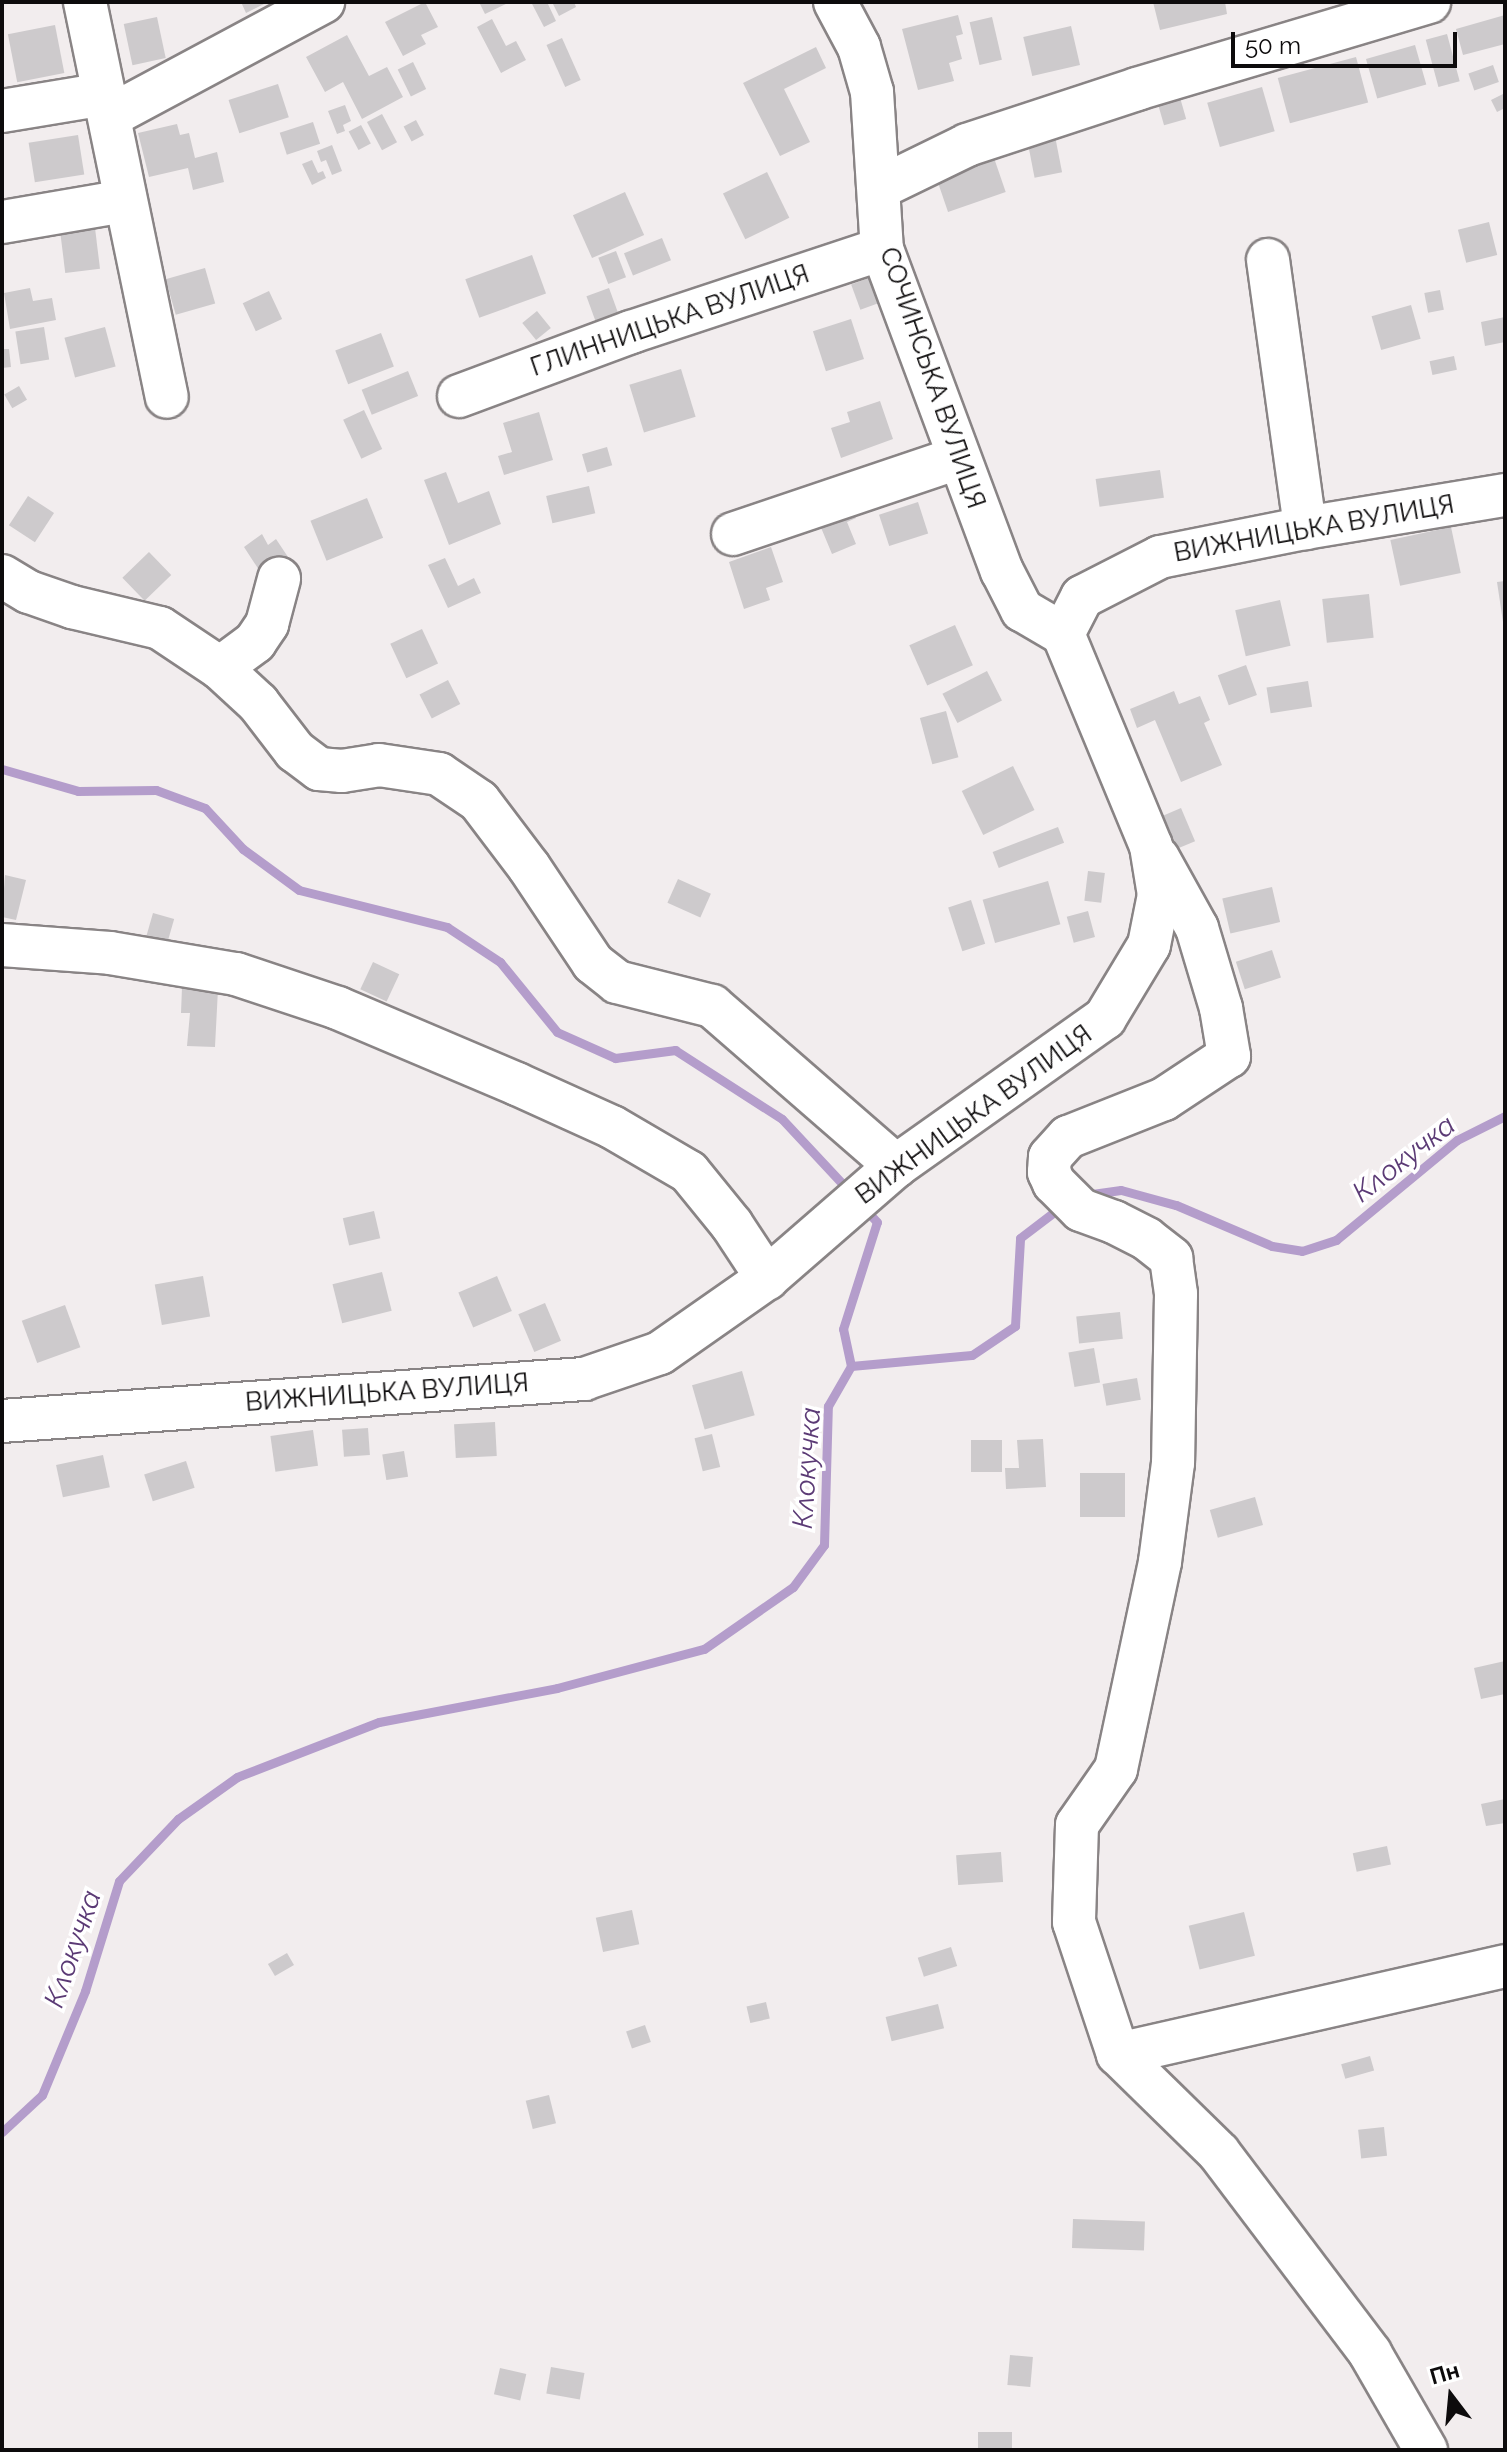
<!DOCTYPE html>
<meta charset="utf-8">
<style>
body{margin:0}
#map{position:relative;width:1507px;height:2452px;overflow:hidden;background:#f2edee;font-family:Raleway,sans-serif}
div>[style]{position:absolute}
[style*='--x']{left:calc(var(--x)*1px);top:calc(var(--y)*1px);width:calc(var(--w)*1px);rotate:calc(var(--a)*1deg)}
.stream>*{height:9px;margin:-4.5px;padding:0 4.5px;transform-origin:4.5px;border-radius:4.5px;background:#b49dcb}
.building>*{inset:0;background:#cdcacc;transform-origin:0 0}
.roads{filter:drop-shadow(2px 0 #898485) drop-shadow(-2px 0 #898485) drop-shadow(0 2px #898485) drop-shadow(0 -2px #898485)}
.minor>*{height:42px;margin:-21px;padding:0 21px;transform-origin:21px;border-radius:21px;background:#fff}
span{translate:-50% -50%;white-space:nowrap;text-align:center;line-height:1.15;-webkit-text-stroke:7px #fff;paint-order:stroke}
.street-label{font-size:26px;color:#0d0b0c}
.water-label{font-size:28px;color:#5b3a75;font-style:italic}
.frame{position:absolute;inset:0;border:4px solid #0d0b0c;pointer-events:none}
.north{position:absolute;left:1411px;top:2356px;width:80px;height:80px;-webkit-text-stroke:6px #fff;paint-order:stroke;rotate:344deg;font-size:22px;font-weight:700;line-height:32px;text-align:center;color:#0d0b0c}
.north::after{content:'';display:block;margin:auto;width:28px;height:36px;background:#0d0b0c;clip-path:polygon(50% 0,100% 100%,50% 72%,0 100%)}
.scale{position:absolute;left:1231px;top:32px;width:226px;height:36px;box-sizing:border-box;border:4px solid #0d0b0c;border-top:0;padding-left:10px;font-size:24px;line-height:28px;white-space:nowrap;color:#0d0b0c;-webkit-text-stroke:6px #fff;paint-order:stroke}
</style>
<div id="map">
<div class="stream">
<div style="--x:2;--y:769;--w:79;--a:16.1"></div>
<div style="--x:78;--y:791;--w:78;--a:-0.7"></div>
<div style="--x:156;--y:790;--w:52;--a:20.2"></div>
<div style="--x:205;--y:808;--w:56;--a:47.2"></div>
<div style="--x:243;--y:849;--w:69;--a:36.2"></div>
<div style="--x:299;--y:890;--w:153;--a:14"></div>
<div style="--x:447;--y:927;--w:64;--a:33.4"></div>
<div style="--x:500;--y:962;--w:90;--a:50.8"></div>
<div style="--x:557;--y:1032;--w:64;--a:24.1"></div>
<div style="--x:615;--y:1058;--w:61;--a:-7.6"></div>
<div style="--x:675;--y:1050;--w:127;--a:32.8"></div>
<div style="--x:782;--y:1119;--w:100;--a:47"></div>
<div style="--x:1085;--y:1195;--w:36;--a:-8"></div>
<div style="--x:1121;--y:1190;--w:57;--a:15.3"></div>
<div style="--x:1176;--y:1205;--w:104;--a:23.1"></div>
<div style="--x:1272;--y:1246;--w:30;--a:9"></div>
<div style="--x:1302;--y:1251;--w:36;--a:-18"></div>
<div style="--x:1336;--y:1240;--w:157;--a:-39.6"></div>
<div style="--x:1457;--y:1140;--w:54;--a:-26.6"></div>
<div style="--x:851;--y:1366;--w:38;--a:-102"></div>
<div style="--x:843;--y:1329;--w:112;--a:-72.4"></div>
<div style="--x:877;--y:1222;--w:18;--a:-133"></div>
<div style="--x:2;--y:2132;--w:54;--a:-42.8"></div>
<div style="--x:42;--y:2095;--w:113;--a:-67.5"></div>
<div style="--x:85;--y:1991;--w:115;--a:-72.8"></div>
<div style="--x:119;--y:1881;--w:86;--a:-46.4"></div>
<div style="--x:178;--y:1819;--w:72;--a:-35.4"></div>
<div style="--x:237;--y:1777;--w:152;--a:-21.2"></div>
<div style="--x:379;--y:1722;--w:181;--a:-10.8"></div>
<div style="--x:557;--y:1688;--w:152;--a:-14.9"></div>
<div style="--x:704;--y:1649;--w:108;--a:-34.9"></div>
<div style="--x:793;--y:1587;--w:52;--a:-53.6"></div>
<div style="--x:824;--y:1545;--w:139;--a:-88.4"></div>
<div style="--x:828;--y:1406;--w:46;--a:-60.1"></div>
<div style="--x:851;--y:1366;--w:121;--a:-5.2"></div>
<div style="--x:972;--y:1355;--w:52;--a:-34"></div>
<div style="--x:1015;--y:1326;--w:88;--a:-86.7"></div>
<div style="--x:1020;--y:1238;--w:53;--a:-37.3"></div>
</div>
<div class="building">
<div style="clip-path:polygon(241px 2px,268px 2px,246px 13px)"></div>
<div style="clip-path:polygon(425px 2px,438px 27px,421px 35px,426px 44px,403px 56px,385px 22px)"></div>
<div style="clip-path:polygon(479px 2px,510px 2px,485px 14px)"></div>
<div style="clip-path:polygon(531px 2px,547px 2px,556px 21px,544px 27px)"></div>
<div style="clip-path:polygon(552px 2px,574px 2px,576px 7px,559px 16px)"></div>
<div style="clip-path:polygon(1153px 2px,1225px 2px,1227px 14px,1160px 30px)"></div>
<div style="clip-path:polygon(958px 15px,963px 34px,956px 36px,962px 59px,949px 63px,954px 81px,918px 90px,902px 29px)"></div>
<div style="clip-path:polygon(1505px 15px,1505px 44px,1463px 55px,1456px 29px)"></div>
<div style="left:157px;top:17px;width:42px;height:34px;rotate:78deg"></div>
<div style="left:992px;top:17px;width:44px;height:23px;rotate:77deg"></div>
<div style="clip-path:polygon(492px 19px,506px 46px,516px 41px,526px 60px,501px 73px,477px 27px)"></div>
<div style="left:55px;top:25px;width:49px;height:48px;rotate:79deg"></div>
<div style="left:1071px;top:26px;width:40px;height:49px;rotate:77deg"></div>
<div style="left:1447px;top:34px;width:49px;height:22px;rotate:75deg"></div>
<div style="clip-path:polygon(347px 35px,369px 76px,387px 67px,403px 97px,362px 119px,343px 82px,325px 92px,306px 57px)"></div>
<div style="left:562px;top:38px;width:46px;height:17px;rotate:66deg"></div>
<div style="left:1415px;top:45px;width:41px;height:51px;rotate:74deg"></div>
<div style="clip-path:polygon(816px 47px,826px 68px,784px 89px,810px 142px,780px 156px,743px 83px)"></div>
<div style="left:1356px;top:57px;width:47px;height:81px;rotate:75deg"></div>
<div style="left:413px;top:62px;width:30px;height:17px;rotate:64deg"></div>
<div style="left:1493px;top:65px;width:18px;height:26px;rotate:71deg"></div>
<div style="left:278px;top:84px;width:35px;height:52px;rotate:72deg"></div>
<div style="left:1262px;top:87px;width:46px;height:57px;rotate:74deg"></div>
<div style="clip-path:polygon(1505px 93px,1505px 108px,1497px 112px,1491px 100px)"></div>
<div style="left:1179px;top:94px;width:26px;height:23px;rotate:74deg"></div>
<div style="clip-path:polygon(345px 105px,351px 121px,343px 125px,345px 131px,337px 134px,328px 111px)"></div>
<div style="left:382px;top:114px;width:32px;height:17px;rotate:62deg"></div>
<div style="left:416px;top:120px;width:17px;height:14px;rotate:62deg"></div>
<div style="left:313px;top:122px;width:23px;height:35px;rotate:72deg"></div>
<div style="clip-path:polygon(177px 124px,180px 135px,189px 133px,195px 158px,217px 152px,224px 182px,193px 190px,188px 168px,149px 177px,138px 133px)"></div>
<div style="left:361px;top:125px;width:21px;height:14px;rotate:62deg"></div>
<div style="left:78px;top:135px;width:40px;height:50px;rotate:81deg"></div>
<div style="left:1055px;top:136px;width:37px;height:28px;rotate:79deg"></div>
<div style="clip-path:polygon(332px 145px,342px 171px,332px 175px,326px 160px,321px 162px,317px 151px)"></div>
<div style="left:994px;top:158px;width:36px;height:61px;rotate:71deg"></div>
<div style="clip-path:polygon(312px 160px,318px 173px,323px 171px,326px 178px,312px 185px,302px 164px)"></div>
<div style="left:767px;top:172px;width:51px;height:49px;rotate:64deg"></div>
<div style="left:625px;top:192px;width:47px;height:57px;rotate:66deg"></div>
<div style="left:1489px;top:222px;width:34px;height:32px;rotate:76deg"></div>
<div style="left:95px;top:228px;width:41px;height:35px;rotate:83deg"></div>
<div style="left:662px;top:238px;width:24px;height:41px;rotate:68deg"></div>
<div style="left:616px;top:251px;width:28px;height:19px;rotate:69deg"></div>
<div style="left:532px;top:255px;width:41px;height:71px;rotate:70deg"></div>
<div style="left:205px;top:268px;width:37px;height:41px;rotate:74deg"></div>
<div style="left:869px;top:278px;width:27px;height:19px;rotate:70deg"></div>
<div style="clip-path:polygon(30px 288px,33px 301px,52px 298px,56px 320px,10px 329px,4px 293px)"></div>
<div style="left:609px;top:288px;width:33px;height:24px;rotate:70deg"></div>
<div style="left:1440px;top:290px;width:20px;height:16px;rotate:79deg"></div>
<div style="left:269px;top:291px;width:31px;height:29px;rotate:65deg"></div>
<div style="left:1411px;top:305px;width:35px;height:41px;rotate:74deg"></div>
<div style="left:537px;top:311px;width:22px;height:19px;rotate:51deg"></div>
<div style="clip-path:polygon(1505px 317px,1505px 342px,1485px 346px,1481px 322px)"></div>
<div style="left:851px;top:319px;width:42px;height:40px;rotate:72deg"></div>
<div style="left:44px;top:327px;width:33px;height:29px;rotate:81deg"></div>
<div style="left:105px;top:327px;width:41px;height:42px;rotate:75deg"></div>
<div style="left:381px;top:333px;width:36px;height:49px;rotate:69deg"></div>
<div style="clip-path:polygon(2px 349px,9px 349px,11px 367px,2px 368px)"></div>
<div style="left:1454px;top:356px;width:14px;height:25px;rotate:78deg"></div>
<div style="left:681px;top:369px;width:50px;height:54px;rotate:73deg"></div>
<div style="left:408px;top:371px;width:27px;height:50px;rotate:68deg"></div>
<div style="left:19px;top:386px;width:16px;height:17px;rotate:60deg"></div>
<div style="clip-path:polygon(880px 401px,893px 439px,841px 458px,831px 428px,850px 422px,847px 412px)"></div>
<div style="left:364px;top:410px;width:43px;height:23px;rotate:65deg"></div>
<div style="clip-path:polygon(539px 412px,553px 460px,504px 475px,498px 456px,512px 452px,503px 423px)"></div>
<div style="left:607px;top:447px;width:19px;height:26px;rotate:74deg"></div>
<div style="left:1160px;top:470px;width:28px;height:65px;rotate:82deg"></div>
<div style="clip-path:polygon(446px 472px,458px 503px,489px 491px,501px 524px,449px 545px,424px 480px)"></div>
<div style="left:589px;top:486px;width:28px;height:44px;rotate:77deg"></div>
<div style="left:28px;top:496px;width:31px;height:35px;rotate:33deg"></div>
<div style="left:367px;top:498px;width:43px;height:61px;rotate:68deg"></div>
<div style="left:918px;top:502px;width:33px;height:41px;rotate:72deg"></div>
<div style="clip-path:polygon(850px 504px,856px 518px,847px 522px,856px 544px,832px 554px,817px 518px)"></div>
<div style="left:1451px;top:527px;width:47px;height:62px;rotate:78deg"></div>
<div style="clip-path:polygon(262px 534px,268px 545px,276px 539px,290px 560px,280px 567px,275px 559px,259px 570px,244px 547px)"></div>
<div style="clip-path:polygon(771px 547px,783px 582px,766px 588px,770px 600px,744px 609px,729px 562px)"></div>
<div style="left:149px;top:552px;width:32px;height:37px;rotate:46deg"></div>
<div style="clip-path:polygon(445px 558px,458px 586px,474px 578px,481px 593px,448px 608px,428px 565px)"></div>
<div style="clip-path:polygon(1505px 581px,1505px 622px,1503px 622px,1497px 582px)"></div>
<div style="left:1369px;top:594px;width:44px;height:47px;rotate:84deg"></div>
<div style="left:1280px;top:600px;width:47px;height:46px;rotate:77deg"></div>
<div style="left:955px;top:625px;width:44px;height:50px;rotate:66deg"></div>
<div style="left:422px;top:629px;width:38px;height:35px;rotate:65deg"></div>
<div style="left:1246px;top:665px;width:32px;height:30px;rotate:70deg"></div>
<div style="left:987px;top:671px;width:33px;height:50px;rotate:63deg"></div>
<div style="left:448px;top:680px;width:27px;height:32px;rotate:63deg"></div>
<div style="left:1308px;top:681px;width:26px;height:42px;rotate:81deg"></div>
<div style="clip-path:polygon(1174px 691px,1179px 704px,1200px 696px,1210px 720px,1204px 723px,1222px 765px,1181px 782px,1155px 720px,1137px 728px,1130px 709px)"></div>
<div style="left:946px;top:711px;width:48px;height:27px;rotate:75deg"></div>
<div style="left:1013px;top:766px;width:49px;height:57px;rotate:64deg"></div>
<div style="left:1181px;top:808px;width:36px;height:19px;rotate:67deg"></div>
<div style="left:1058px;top:827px;width:17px;height:70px;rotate:69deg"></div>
<div style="left:1088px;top:871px;width:17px;height:30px;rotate:7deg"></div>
<div style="clip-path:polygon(5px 875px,26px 880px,16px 920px,2px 917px)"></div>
<div style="left:678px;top:879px;width:36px;height:26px;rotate:24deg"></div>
<div style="left:1048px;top:881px;width:45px;height:68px;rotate:74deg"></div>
<div style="left:1272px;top:887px;width:36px;height:51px;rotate:77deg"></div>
<div style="left:971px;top:900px;width:46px;height:24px;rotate:72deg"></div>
<div style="left:1088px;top:911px;width:27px;height:22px;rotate:75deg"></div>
<div style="left:153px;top:913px;width:22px;height:32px;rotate:16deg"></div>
<div style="left:1272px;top:950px;width:29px;height:38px;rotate:72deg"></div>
<div style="left:373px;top:962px;width:29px;height:30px;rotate:25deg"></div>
<div style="clip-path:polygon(182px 987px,218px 989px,215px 1047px,187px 1046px,190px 1013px,181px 1013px)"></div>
<div style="left:374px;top:1211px;width:28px;height:32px;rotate:77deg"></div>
<div style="left:382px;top:1272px;width:40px;height:51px;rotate:76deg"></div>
<div style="left:203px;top:1276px;width:41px;height:49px;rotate:80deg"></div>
<div style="left:497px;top:1276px;width:38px;height:42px;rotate:67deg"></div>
<div style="left:545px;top:1303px;width:41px;height:29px;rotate:67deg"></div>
<div style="left:65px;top:1305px;width:45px;height:46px;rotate:70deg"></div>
<div style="left:1120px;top:1312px;width:27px;height:44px;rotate:84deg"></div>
<div style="left:1094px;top:1348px;width:35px;height:26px;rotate:80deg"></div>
<div style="left:742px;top:1371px;width:46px;height:52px;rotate:74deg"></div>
<div style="left:1137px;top:1378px;width:22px;height:35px;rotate:80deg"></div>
<div style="left:495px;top:1422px;width:34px;height:41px;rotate:87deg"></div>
<div style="left:368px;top:1428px;width:27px;height:26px;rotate:86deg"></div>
<div style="left:313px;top:1430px;width:36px;height:43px;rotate:82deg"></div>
<div style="left:712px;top:1434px;width:34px;height:18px;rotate:76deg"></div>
<div style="clip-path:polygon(1043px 1439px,1046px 1487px,1006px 1489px,1005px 1468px,1019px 1468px,1017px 1440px)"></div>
<div style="left:971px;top:1440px;width:31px;height:32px"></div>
<div style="left:404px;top:1451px;width:26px;height:22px;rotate:81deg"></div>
<div style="left:103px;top:1455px;width:33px;height:48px;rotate:78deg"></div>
<div style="left:186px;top:1461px;width:28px;height:44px;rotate:72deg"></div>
<div style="left:1080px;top:1473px;width:45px;height:44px"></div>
<div style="left:1255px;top:1497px;width:29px;height:47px;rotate:74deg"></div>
<div style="clip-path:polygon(1505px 1661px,1505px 1694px,1481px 1699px,1474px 1668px)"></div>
<div style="clip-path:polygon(1505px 1799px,1505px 1823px,1486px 1826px,1481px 1804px)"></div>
<div style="left:1387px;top:1846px;width:19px;height:35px;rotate:78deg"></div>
<div style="left:1001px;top:1852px;width:30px;height:45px;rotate:86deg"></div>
<div style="left:632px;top:1910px;width:35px;height:37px;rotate:78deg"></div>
<div style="left:1244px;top:1912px;width:45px;height:57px;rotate:76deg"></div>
<div style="left:951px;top:1947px;width:20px;height:35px;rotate:72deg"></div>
<div style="left:287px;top:1953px;width:14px;height:22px;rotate:60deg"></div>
<div style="left:766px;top:2002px;width:17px;height:20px;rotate:77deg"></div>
<div style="left:938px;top:2004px;width:25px;height:54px;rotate:76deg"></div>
<div style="left:645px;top:2025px;width:18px;height:20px;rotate:71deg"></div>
<div style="left:1370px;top:2056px;width:15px;height:30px;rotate:74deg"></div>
<div style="left:549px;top:2095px;width:29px;height:24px;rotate:76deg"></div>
<div style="left:1384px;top:2127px;width:29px;height:26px;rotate:84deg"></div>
<div style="left:1073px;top:2219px;width:72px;height:29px;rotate:2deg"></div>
<div style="left:1010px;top:2355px;width:23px;height:30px;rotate:5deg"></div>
<div style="left:551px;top:2367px;width:34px;height:27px;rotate:10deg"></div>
<div style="left:500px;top:2368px;width:27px;height:27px;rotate:13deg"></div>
<div style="left:978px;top:2432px;width:34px;height:18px"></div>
</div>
<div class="roads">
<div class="minor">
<div style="--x:85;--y:2;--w:403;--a:78.3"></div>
<div style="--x:835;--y:2;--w:51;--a:61.9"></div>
<div style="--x:859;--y:47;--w:47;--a:73.9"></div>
<div style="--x:872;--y:92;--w:157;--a:86.4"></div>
<div style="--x:882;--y:249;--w:344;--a:69.6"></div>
<div style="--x:1002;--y:571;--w:44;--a:62.9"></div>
<div style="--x:1022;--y:610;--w:48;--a:30.3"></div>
<div style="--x:2;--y:111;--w:104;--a:-9.4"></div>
<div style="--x:110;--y:116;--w:242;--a:-28.2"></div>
<div style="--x:879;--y:188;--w:98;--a:-26"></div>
<div style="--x:967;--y:145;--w:179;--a:-18.2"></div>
<div style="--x:1137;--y:89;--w:305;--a:-16.6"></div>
<div style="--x:2;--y:222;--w:125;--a:-9.7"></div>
<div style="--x:1268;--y:260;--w:271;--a:82.1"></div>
<div style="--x:459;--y:396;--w:184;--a:-20.4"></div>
<div style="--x:631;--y:332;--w:264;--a:-18.3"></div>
<div style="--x:733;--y:534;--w:237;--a:-18.7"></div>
<div style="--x:2;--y:576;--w:31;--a:31"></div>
<div style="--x:29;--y:592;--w:46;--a:19.2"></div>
<div style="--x:72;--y:607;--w:90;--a:13.4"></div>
<div style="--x:160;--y:628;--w:72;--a:33.7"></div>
<div style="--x:220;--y:668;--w:52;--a:42.6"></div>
<div style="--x:258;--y:703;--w:61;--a:52.4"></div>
<div style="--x:295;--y:751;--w:30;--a:37"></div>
<div style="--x:319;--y:769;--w:23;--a:5"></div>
<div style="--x:342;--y:771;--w:37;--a:-9"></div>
<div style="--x:379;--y:765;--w:61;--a:8.5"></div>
<div style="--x:439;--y:774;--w:48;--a:34"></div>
<div style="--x:479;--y:801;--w:83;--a:52.9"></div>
<div style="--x:529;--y:867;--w:115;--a:56.3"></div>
<div style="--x:593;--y:963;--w:31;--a:38"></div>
<div style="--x:617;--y:982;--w:98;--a:14.2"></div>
<div style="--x:712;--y:1006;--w:244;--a:41"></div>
<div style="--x:220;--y:668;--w:44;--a:-36.6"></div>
<div style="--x:255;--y:642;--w:22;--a:-56"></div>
<div style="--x:267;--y:624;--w:47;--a:-75.1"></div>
<div style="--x:1158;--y:858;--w:80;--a:60.9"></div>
<div style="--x:1197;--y:928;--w:84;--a:73.3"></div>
<div style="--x:1221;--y:1008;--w:49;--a:80.5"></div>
<div style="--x:1229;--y:1056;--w:78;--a:146.5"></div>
<div style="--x:1164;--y:1099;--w:103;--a:158.4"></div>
<div style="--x:1068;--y:1137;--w:27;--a:132"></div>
<div style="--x:1050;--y:1157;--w:15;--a:94"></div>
<div style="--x:1049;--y:1172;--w:12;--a:66"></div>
<div style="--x:1054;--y:1183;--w:38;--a:45"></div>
<div style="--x:1081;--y:1210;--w:35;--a:20"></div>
<div style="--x:1114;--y:1222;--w:37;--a:27"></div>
<div style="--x:1147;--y:1239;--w:31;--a:38"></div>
<div style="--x:1171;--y:1258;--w:36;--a:82"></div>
<div style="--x:1176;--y:1294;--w:169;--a:91"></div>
<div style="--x:1173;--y:1463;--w:100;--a:97.5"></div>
<div style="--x:1160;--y:1562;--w:212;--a:102"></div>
<div style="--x:1116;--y:1769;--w:68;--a:124.9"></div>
<div style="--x:1077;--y:1825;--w:97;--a:91.8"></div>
<div style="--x:1074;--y:1922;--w:139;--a:71.6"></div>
<div style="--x:1118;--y:2054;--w:141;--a:44.4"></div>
<div style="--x:1219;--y:2153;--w:251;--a:52.9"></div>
<div style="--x:1370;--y:2353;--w:112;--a:60"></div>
<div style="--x:2;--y:945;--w:108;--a:4.2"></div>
<div style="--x:110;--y:953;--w:128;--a:9.5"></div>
<div style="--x:236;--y:974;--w:108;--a:18.4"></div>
<div style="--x:338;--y:1008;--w:194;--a:23"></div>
<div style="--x:517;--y:1084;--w:104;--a:24.4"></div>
<div style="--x:612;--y:1127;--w:89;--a:30.3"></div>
<div style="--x:689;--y:1172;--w:68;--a:50.9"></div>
<div style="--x:732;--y:1225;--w:64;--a:56.6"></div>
<div style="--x:2;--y:1421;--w:584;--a:-4.13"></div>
<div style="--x:584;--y:1379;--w:80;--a:-18.9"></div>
<div style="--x:660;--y:1353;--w:131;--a:-35"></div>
<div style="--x:767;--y:1278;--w:171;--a:-41"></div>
<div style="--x:896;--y:1166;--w:256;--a:-35.3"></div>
<div style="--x:1105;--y:1018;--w:85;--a:-58.9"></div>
<div style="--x:1149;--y:945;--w:51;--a:-78.7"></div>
<div style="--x:1159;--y:895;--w:50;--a:-99.3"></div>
<div style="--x:1151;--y:846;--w:230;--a:-112.5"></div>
<div style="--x:1063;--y:634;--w:42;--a:-62.8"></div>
<div style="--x:1082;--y:597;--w:88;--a:-27.1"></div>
<div style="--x:1160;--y:557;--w:148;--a:-11.3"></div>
<div style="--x:1305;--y:528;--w:203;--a:-9.4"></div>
<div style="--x:1118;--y:2054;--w:397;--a:-12.8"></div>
</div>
</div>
<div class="street-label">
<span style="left:670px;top:321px;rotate:-19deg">ГЛИННИЦЬКА ВУЛИЦЯ</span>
<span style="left:932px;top:378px;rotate:71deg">СОЧИНСЬКА ВУЛИЦЯ</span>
<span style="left:1314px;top:529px;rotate:-10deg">ВИЖНИЦЬКА ВУЛИЦЯ</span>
<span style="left:974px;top:1115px;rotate:-36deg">ВИЖНИЦЬКА ВУЛИЦЯ</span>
<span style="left:387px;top:1393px;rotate:-4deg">ВИЖНИЦЬКА ВУЛИЦЯ</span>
</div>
<div class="water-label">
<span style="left:1404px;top:1159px;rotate:-38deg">Клокучка</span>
<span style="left:807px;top:1468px;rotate:-86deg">Клокучка</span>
<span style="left:73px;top:1949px;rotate:-71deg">Клокучка</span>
</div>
<div class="frame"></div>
<div class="north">Пн</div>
<div class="scale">50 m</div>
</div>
